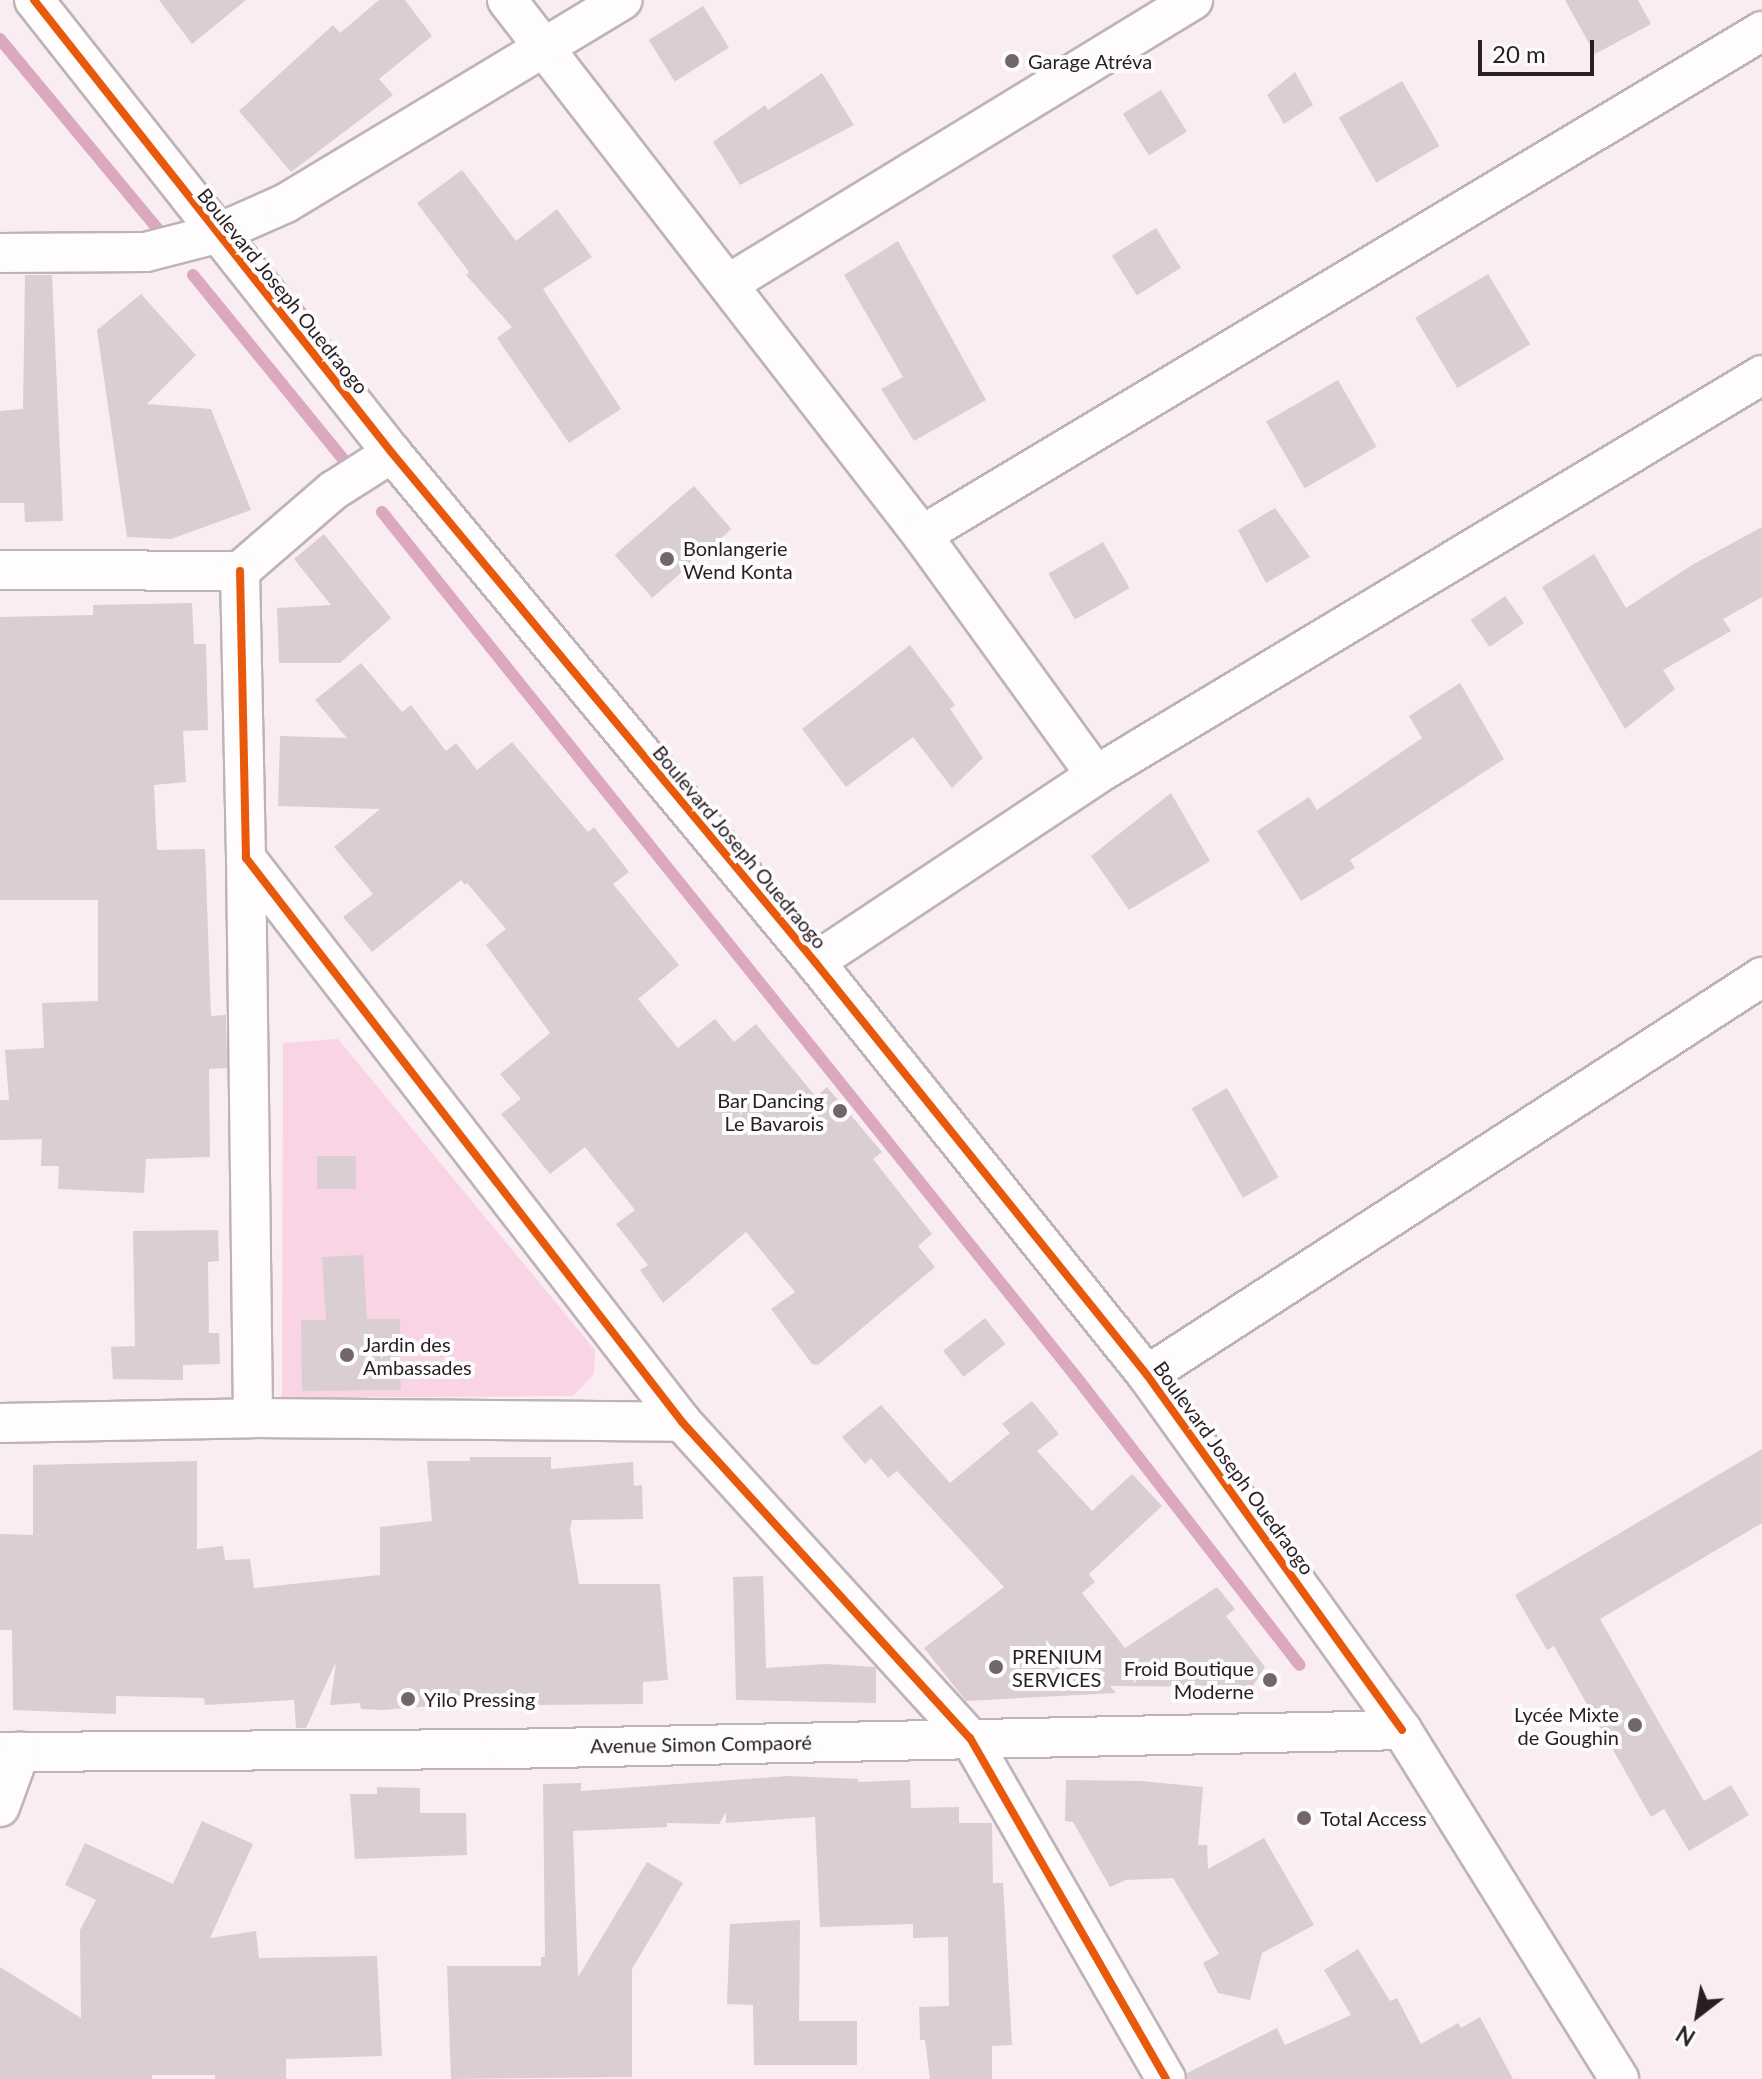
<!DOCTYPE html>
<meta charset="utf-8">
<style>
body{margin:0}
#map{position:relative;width:1762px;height:2079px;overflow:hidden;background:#f9edf2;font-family:Lato,sans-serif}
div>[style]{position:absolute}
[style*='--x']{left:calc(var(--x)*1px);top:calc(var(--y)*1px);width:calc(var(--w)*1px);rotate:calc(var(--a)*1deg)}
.green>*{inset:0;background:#f9d4e5}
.stream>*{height:12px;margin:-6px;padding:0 6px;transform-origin:6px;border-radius:6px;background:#dca8c0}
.building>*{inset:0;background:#daced3;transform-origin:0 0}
.roads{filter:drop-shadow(2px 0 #beb3b8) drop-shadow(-2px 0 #beb3b8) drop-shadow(0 2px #beb3b8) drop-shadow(0 -2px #beb3b8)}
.minor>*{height:38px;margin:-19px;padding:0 19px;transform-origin:19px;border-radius:19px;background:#fefcfd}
.cycleway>*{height:8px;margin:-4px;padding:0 4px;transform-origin:4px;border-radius:4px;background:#e8590c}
.dots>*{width:22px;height:22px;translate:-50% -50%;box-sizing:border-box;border:4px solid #fcfcfc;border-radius:50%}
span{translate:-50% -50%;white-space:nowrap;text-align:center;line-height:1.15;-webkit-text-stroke:8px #fcfcfc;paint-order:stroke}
.poi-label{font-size:20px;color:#2a1d23}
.left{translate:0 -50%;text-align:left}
.right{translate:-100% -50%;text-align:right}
.street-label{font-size:20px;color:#2a1d23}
.north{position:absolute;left:1658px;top:1975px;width:80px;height:80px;-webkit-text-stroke:6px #fcfcfc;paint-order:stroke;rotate:211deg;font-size:22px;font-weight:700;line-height:32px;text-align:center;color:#2a1d23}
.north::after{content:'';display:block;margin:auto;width:28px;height:36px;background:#2a1d23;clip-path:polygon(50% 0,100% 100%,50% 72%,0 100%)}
.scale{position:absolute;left:1478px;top:40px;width:116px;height:36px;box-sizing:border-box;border:4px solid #2a1d23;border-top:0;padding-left:10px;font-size:24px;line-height:28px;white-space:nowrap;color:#2a1d23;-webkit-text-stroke:6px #fcfcfc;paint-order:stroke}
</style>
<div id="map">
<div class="green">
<div style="clip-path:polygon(338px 1039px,595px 1350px,594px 1374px,573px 1396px,282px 1398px,283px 1043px)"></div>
</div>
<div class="stream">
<div style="--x:0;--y:39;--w:259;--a:50.3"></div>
<div style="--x:193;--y:275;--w:244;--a:50.8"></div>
<div style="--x:382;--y:512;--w:1110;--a:51.25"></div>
<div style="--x:1077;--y:1378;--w:363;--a:52.2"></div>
</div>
<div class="building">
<div style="clip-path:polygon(159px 0,246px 0,192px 44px)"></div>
<div style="clip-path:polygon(379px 0,405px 0,432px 36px,379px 79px,393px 95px,291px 172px,239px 111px,333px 25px,340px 33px)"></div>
<div style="clip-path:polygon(1565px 0,1638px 0,1651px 24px,1595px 54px)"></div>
<div style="left:703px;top:6px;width:49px;height:64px;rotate:58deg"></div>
<div style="clip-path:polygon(1295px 72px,1313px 105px,1284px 124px,1267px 95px)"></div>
<div style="clip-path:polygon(822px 73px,854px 125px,740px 185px,713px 142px,765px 105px,768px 110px)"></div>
<div style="left:1402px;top:81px;width:75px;height:73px;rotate:60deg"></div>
<div style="left:1161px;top:90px;width:49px;height:45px;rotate:58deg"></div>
<div style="clip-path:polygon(462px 170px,516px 241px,557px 209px,592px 257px,543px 289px,621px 409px,569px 443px,497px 338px,512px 327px,466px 275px,469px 272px,417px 203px)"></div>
<div style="left:1156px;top:228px;width:47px;height:52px;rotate:58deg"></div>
<div style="clip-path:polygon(898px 241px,986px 400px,914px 441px,881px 389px,903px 377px,844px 275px)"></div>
<div style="left:1488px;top:274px;width:82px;height:85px;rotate:59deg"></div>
<div style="clip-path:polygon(25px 275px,52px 275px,63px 521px,25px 522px,24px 503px,0 503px,0 411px,23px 409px)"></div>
<div style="clip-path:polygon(141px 294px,196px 355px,147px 404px,211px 409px,251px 510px,171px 539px,127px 537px,97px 330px)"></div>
<div style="left:1338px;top:380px;width:77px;height:83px;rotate:60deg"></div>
<div style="left:694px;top:486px;width:57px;height:105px;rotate:49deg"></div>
<div style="clip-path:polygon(1275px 508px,1310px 557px,1266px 583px,1238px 530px)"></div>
<div style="clip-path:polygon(1762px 527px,1762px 597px,1723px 619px,1731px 631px,1663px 670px,1675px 689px,1625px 729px,1542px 587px,1594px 554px,1626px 608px,1692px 565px)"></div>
<div style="clip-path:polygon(324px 534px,391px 618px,340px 663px,279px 663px,277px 608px,331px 605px,294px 559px)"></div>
<div style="left:1103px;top:542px;width:53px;height:63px;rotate:60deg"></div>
<div style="left:1505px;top:596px;width:33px;height:42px;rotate:55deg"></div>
<div style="clip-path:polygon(192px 603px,194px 644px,206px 644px,208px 730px,183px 731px,186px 782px,154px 785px,157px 850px,205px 849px,211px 1016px,226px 1015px,227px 1068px,209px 1069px,210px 1157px,146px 1159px,144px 1193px,58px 1189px,59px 1166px,41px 1166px,42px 1139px,0 1140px,0 1100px,9px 1100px,5px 1050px,44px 1048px,42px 1003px,98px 1001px,98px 900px,0 900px,0 617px,93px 615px,93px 605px)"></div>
<div style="clip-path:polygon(910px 645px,955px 705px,950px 709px,983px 758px,952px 788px,913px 737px,846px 787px,802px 729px)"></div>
<div style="clip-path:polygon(361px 663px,402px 712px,411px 705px,446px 751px,456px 743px,477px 770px,512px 742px,588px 832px,594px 827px,629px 872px,613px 884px,679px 965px,638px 999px,678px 1048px,715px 1019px,734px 1042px,756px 1024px,816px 1097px,827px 1087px,882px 1152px,873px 1159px,932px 1234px,918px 1246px,935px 1267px,818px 1365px,812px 1364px,771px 1309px,795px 1292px,746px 1232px,663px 1303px,640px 1270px,648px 1265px,616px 1224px,635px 1210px,585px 1147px,550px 1174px,501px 1114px,521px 1099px,500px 1074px,550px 1033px,486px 945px,506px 929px,467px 883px,465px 885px,461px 880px,372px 952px,343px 917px,373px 894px,334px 847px,380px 809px,278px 806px,280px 736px,347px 738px,315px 700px)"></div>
<div style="clip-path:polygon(1460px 683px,1504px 759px,1350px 860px,1355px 868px,1301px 901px,1257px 831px,1309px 797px,1317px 810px,1422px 738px,1409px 716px)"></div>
<div style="clip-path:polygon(1171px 793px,1210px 861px,1129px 910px,1091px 856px)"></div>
<div style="left:1227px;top:1088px;width:103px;height:41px;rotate:60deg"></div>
<div style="left:317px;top:1156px;width:39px;height:33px"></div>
<div style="clip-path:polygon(218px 1230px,219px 1261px,208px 1262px,209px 1333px,219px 1333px,220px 1364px,183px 1365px,183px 1380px,113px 1379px,111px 1347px,135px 1346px,133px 1231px)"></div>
<div style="clip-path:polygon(363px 1255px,367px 1319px,400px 1319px,401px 1390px,302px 1391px,301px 1320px,326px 1320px,322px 1257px)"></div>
<div style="left:985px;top:1318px;width:33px;height:53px;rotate:52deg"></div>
<div style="clip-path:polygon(1032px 1401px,1059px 1434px,1037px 1451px,1092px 1511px,1132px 1474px,1162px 1506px,1089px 1574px,1095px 1582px,1082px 1593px,1125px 1648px,1217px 1587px,1235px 1609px,1226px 1616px,1265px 1667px,1252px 1687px,1110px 1686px,1116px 1693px,966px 1701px,924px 1648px,1004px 1587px,897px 1471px,888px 1478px,871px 1458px,865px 1464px,842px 1437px,881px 1405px,950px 1483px,1010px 1433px,1002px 1424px)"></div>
<div style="clip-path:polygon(1762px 1449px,1762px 1523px,1600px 1619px,1704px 1801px,1731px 1785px,1749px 1815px,1689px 1851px,1664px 1809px,1651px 1817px,1554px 1646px,1547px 1650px,1515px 1595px)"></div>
<div style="clip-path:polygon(470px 1457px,551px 1457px,551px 1469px,633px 1462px,634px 1486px,642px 1485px,643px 1519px,572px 1520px,570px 1529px,579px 1584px,660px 1584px,668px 1680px,643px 1682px,643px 1704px,534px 1705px,534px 1698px,431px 1695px,432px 1706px,383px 1710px,361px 1709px,360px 1703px,330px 1705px,336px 1662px,306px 1728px,296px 1728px,294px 1700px,205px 1705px,204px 1698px,116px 1696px,116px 1714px,13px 1710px,12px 1630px,0 1630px,0 1534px,33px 1535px,33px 1465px,197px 1461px,197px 1549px,223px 1546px,225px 1560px,250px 1559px,254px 1588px,380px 1575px,380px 1527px,432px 1521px,427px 1461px,470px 1461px)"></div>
<div style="clip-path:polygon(763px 1576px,766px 1668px,825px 1664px,876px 1667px,876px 1703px,736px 1700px,733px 1577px)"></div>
<div style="clip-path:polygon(788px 1776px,858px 1779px,858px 1782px,910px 1780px,911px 1808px,959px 1807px,959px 1823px,992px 1823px,993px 1883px,1003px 1883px,1012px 2045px,992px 2046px,992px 2079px,930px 2079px,925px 2040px,920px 2040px,919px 2007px,949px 2006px,948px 1937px,913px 1938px,913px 1924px,820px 1927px,815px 1817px,726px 1823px,726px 1812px,719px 1824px,667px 1823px,667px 1827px,573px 1831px,578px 1977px,647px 1862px,683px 1883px,632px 1969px,632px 2077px,451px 2079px,447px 1966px,541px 1966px,541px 1957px,545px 1957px,543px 1784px,581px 1783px,581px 1791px)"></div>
<div style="clip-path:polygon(1066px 1780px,1141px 1781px,1203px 1787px,1198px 1845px,1207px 1845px,1208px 1869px,1264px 1838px,1314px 1925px,1262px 1953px,1250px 2000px,1218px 1993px,1203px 1963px,1219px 1954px,1173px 1878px,1126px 1880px,1110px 1887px,1073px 1822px,1065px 1821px)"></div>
<div style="clip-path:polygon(377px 1787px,420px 1788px,420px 1813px,466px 1813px,467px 1855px,355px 1859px,350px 1794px,377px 1794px)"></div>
<div style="clip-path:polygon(202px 1821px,253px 1844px,210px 1938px,256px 1931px,259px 1958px,377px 1956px,382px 2056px,286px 2059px,286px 2079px,215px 2079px,215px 2075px,152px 2075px,152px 2079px,0 2079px,0 1967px,81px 2018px,80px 1930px,96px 1900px,65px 1885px,85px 1843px,173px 1884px)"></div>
<div style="clip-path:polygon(800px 1920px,799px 2021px,857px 2021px,857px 2065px,754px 2065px,753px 2005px,727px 2004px,730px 1924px)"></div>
<div style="clip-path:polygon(1358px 1949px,1390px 2001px,1397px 1998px,1421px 2044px,1458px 2023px,1461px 2028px,1480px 2017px,1513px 2079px,1188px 2079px,1187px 2073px,1277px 2028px,1285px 2045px,1351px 2015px,1324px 1970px)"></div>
</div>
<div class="roads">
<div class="minor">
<div style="--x:34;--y:0;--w:577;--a:51.68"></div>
<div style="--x:392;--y:453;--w:662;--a:50.27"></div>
<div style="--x:815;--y:962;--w:530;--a:51.21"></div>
<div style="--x:1147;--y:1375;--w:437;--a:54.3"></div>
<div style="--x:1402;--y:1730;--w:411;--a:58.1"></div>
<div style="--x:507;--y:0;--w:677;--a:52.2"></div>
<div style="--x:922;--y:535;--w:296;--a:54.1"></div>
<div style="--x:0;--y:253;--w:146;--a:-0.4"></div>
<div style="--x:146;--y:252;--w:72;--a:-14.4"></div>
<div style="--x:216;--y:234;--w:77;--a:-23.9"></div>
<div style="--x:286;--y:203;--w:393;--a:-31.1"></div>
<div style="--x:728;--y:284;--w:545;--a:-31.41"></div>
<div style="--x:922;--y:535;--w:980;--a:-30.96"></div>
<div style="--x:0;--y:570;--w:240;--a:0.2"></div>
<div style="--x:240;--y:571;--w:124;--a:-40.8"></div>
<div style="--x:334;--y:490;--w:69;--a:-32.5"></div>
<div style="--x:240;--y:571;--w:287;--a:88.8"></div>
<div style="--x:246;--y:858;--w:713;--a:52.29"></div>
<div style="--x:682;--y:1422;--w:428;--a:47.7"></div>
<div style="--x:970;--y:1738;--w:393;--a:60.1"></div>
<div style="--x:246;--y:858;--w:560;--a:89.28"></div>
<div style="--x:815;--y:962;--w:338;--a:-33.6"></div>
<div style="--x:1096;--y:775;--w:777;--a:-30.99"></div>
<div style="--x:1147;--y:1375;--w:733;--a:-32.91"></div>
<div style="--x:0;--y:1423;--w:253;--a:-1.1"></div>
<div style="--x:253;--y:1418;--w:429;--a:0.5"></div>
<div style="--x:0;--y:1752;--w:506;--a:-0.34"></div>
<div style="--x:506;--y:1749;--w:896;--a:-1.21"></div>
<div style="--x:0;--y:1807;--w:59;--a:-70"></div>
</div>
</div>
<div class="cycleway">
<div style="--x:34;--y:0;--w:577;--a:51.68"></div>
<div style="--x:392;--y:453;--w:662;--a:50.27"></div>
<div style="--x:815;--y:962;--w:530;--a:51.21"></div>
<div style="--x:1147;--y:1375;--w:437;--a:54.3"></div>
<div style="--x:240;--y:571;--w:287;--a:88.8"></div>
<div style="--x:246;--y:858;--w:713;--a:52.29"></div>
<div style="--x:682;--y:1422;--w:428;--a:47.7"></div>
<div style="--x:970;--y:1738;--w:393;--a:60.1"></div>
</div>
<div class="dots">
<div style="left:1012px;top:61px;background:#72666b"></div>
<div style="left:667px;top:559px;background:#72666b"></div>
<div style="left:840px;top:1111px;background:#72666b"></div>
<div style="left:347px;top:1355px;background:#72666b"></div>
<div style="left:996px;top:1667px;background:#72666b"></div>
<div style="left:1270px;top:1680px;background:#72666b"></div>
<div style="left:408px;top:1699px;background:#72666b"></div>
<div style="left:1635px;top:1725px;background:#72666b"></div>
<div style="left:1304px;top:1818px;background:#72666b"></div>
</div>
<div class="poi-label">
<span class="left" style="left:1028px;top:61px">Garage Atréva</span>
<span class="left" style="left:683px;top:560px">Bonlangerie<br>Wend Konta</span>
<span class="right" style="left:824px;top:1112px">Bar Dancing<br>Le Bavarois</span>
<span class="left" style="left:363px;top:1356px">Jardin des<br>Ambassades</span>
<span class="left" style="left:1012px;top:1668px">PRENIUM<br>SERVICES</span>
<span class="right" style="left:1254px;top:1680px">Froid Boutique<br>Moderne</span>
<span class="left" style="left:424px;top:1699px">Yilo Pressing</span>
<span class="right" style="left:1619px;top:1726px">Lycée Mixte<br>de Goughin</span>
<span class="left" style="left:1320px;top:1818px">Total Access</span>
</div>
<div class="street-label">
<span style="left:283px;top:291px;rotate:51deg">Boulevard Joseph Ouedraogo</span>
<span style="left:740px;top:847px;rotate:50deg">Boulevard Joseph Ouedraogo</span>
<span style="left:1234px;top:1468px;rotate:54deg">Boulevard Joseph Ouedraogo</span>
<span style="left:701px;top:1744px;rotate:-1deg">Avenue Simon Compaoré</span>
</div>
<div class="north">N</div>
<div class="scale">20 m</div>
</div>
